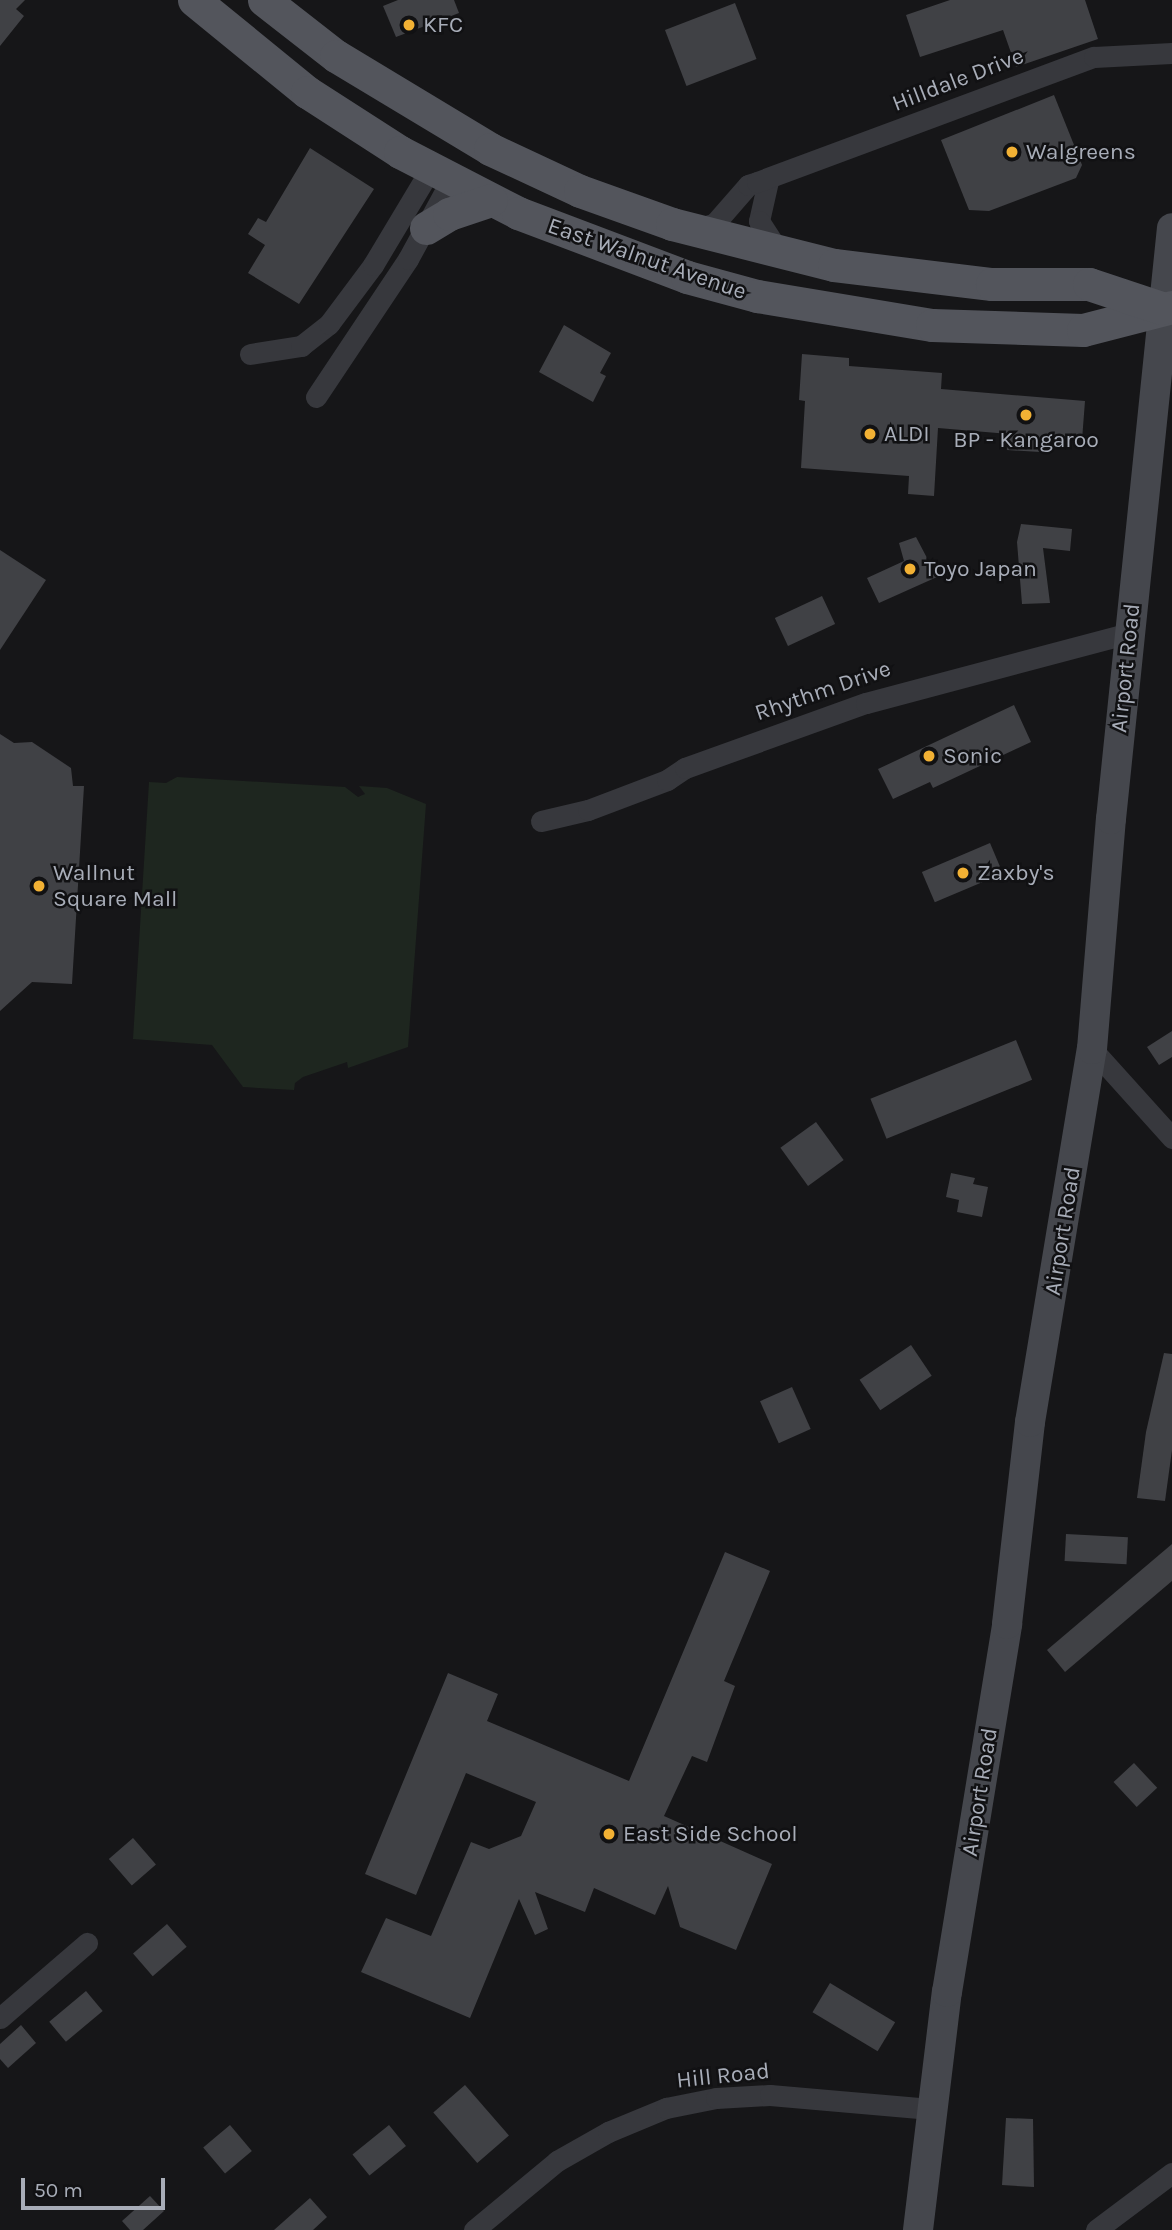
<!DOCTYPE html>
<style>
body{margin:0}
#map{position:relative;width:1172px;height:2230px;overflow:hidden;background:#161618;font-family:Karla,sans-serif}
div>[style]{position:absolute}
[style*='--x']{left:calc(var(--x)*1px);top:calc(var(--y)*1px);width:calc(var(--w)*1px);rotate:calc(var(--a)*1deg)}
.green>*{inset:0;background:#1e261f}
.building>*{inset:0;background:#404145;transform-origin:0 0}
.street>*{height:21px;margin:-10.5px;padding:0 10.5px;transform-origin:10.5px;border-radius:10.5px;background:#37383d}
.secondary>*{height:30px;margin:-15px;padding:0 15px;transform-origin:15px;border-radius:15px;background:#45474d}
.primary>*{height:33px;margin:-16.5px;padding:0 16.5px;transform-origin:16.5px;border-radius:16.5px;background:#53555c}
.dots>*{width:19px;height:19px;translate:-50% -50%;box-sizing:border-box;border:4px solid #111113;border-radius:50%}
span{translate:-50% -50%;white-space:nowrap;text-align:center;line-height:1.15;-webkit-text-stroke:5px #111113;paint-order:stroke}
.poi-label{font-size:23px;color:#a8adb8}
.left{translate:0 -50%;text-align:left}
.street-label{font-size:23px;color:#a8adb8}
.scale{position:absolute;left:21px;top:2178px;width:144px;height:32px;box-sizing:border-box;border:4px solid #a8adb8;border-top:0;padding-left:9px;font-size:21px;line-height:24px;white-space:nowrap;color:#a8adb8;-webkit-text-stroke:5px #111113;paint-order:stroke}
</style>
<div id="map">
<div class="green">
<div style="clip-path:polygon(177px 777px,345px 787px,358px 797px,365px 794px,359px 786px,387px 788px,426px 804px,408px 1047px,348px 1068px,347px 1062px,303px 1077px,295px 1083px,294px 1090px,243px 1087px,212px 1045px,133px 1039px,149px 782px,166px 783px)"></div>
</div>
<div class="building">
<div style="clip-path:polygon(0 0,25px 0,16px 9px,24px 16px,0 46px)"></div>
<div style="clip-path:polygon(398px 0,454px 0,459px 13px,396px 37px,383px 6px)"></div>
<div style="clip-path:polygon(950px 0,1085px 0,1098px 39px,1016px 67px,1003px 30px,920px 57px,906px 15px)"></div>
<div style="left:735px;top:3px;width:60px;height:75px;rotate:69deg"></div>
<div style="clip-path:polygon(1054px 95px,1082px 165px,1076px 178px,989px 211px,969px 210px,941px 140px)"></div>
<div style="clip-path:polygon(310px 148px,374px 189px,299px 304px,248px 273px,265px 245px,248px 234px,258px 218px,266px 222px)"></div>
<div style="clip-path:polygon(564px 325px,611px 353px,600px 373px,606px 376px,593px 402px,539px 372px)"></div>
<div style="clip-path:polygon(802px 354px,849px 358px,849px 366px,942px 373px,941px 389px,1085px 401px,1082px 440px,1042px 437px,1040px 452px,1007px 450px,1009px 434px,938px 428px,934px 496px,908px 494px,909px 476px,801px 468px,805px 401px,799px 400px)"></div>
<div style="clip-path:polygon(1021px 524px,1072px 529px,1070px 551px,1043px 548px,1050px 603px,1022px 604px,1017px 542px)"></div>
<div style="clip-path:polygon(916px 537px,937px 577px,879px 603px,867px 578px,904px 561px,899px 543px)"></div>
<div style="clip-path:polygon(0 550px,46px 580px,0 650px)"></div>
<div style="left:822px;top:596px;width:31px;height:52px;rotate:65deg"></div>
<div style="clip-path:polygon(1014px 705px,1031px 742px,933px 788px,930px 782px,893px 799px,878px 769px)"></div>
<div style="clip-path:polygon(0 734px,14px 743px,32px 742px,71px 768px,73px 786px,84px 786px,72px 984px,32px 982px,0 1011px)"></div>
<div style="left:990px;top:843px;width:33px;height:74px;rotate:67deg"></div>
<div style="clip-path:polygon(1172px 1031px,1172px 1057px,1159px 1065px,1147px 1047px)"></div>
<div style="left:1016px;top:1040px;width:43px;height:157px;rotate:68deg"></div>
<div style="left:816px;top:1122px;width:47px;height:44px;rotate:54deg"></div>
<div style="clip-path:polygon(951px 1173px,975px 1178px,973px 1184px,988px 1187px,982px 1217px,957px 1212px,959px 1200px,946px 1197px)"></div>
<div style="left:911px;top:1345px;width:37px;height:62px;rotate:56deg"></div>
<div style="clip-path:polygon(1164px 1353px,1172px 1354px,1172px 1450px,1165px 1501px,1137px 1498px,1146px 1432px)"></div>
<div style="left:792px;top:1387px;width:46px;height:35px;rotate:66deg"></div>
<div style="left:1066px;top:1534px;width:62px;height:27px;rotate:3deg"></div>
<div style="clip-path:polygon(1172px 1544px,1172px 1581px,1065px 1672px,1047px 1650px)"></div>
<div style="clip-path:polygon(725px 1552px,770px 1571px,724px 1681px,735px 1686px,707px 1762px,692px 1756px,664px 1816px,772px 1864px,736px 1950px,680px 1927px,668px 1886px,655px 1915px,594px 1888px,585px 1912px,535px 1892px,548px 1929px,535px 1935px,519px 1899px,470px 2018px,361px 1972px,386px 1918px,431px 1936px,471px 1842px,489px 1849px,521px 1836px,536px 1802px,466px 1773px,416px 1895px,365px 1874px,448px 1673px,498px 1694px,487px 1721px,629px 1781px)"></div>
<div style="left:1134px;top:1763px;width:34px;height:28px;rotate:47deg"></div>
<div style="left:133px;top:1838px;width:35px;height:32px;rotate:49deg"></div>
<div style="left:167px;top:1924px;width:30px;height:45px;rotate:49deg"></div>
<div style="left:830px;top:1983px;width:76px;height:34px;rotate:31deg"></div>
<div style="left:86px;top:1991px;width:26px;height:48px;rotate:50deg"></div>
<div style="clip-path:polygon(21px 2025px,36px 2043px,8px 2068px,0 2059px,0 2044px)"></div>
<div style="left:465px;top:2085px;width:67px;height:42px;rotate:49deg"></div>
<div style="clip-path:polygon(1006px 2118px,1033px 2119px,1034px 2187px,1002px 2185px)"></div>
<div style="left:230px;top:2125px;width:34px;height:35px;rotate:50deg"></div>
<div style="left:389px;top:2125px;width:27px;height:47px;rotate:51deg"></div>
<div style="clip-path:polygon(150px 2196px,164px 2211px,143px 2230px,130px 2230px,122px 2221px)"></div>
<div style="clip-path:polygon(310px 2198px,327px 2217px,313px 2230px,274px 2230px)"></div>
</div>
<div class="street">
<div style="--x:768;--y:181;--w:41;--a:102.7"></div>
<div style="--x:759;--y:221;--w:37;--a:57"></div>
<div style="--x:695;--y:230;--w:21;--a:-19"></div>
<div style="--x:715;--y:223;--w:50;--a:-49"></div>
<div style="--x:748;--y:185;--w:9;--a:-18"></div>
<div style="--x:757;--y:182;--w:359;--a:-20.4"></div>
<div style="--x:1094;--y:57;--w:78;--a:-2.9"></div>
<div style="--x:250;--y:354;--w:52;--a:-8.9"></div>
<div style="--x:301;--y:346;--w:36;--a:-38"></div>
<div style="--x:329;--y:324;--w:74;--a:-53.3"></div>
<div style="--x:373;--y:265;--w:113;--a:-59.1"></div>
<div style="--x:316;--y:397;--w:166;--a:-56.3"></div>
<div style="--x:408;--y:259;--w:90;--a:-61.4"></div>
<div style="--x:541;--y:821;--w:48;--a:-13.2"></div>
<div style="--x:588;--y:810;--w:85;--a:-20.8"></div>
<div style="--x:667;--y:780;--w:22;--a:-34"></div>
<div style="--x:685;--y:768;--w:192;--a:-19.8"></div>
<div style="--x:866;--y:703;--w:273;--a:-14.9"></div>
<div style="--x:1092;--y:1049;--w:120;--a:48"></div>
<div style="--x:0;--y:2018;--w:115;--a:-40.8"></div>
<div style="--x:474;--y:2230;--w:108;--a:-39.7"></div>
<div style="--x:557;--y:2161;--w:59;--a:-29.6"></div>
<div style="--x:608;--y:2132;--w:63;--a:-22.5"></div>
<div style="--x:666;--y:2108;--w:51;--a:-11.3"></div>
<div style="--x:716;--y:2098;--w:54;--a:-3.2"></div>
<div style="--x:770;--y:2095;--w:161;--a:5"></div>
<div style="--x:1096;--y:2230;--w:95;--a:-36.9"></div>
</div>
<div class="secondary">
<div style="--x:918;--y:2230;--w:240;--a:-83.1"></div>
<div style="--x:947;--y:1992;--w:373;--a:-80.7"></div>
<div style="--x:1007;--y:1624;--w:203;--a:-83.5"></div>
<div style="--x:1030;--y:1422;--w:378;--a:-80.6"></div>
<div style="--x:1092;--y:1049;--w:231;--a:-85.3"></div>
<div style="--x:1111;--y:819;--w:594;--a:-84.11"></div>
</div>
<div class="primary">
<div style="--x:194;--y:0;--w:146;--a:39.2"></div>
<div style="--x:307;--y:92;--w:111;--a:32.8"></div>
<div style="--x:400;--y:152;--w:133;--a:27.3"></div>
<div style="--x:518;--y:213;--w:181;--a:20.7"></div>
<div style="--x:687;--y:277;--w:73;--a:15.2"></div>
<div style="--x:757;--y:296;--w:177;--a:9.4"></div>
<div style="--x:932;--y:325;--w:151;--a:1.9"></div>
<div style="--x:1083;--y:330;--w:92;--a:-14.5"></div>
<div style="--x:264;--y:0;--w:91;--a:37.9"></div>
<div style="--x:336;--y:56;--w:180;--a:31.1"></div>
<div style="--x:490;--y:149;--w:99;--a:25"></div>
<div style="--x:580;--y:191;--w:98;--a:19.7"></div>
<div style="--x:672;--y:224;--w:167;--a:14.2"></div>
<div style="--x:834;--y:265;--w:159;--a:6.9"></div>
<div style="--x:992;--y:284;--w:97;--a:0"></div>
<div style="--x:1089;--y:284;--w:76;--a:18.4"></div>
<div style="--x:426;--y:228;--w:27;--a:-31"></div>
<div style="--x:449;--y:214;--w:44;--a:-18.4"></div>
</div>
<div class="dots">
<div style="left:409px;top:25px;background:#f2b134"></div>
<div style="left:1012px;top:152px;background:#f2b134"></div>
<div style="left:1026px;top:415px;background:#f2b134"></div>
<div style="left:870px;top:434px;background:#f2b134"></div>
<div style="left:910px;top:569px;background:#f2b134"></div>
<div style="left:929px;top:756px;background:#f2b134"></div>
<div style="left:963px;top:873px;background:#f2b134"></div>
<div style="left:39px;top:886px;background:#f2b134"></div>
<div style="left:609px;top:1834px;background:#f2b134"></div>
</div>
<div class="poi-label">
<span class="left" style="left:423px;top:25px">KFC</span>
<span class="left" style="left:1026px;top:152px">Walgreens</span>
<span class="left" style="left:884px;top:434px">ALDI</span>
<span style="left:1026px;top:440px">BP - Kangaroo</span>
<span class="left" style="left:924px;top:569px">Toyo Japan</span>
<span class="left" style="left:943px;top:756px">Sonic</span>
<span class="left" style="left:53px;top:886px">Wallnut<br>Square Mall</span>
<span class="left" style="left:977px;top:873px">Zaxby's</span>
<span class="left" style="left:623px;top:1834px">East Side School</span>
</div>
<div class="street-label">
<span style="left:958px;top:80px;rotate:-21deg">Hilldale Drive</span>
<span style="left:647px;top:259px;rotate:19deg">East Walnut Avenue</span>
<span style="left:1126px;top:668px;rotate:-84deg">Airport Road</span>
<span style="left:823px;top:691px;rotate:-19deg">Rhythm Drive</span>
<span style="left:1063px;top:1231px;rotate:-81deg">Airport Road</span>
<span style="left:980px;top:1792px;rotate:-81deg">Airport Road</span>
<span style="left:723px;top:2076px;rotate:-6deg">Hill Road</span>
</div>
<div class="scale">50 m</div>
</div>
